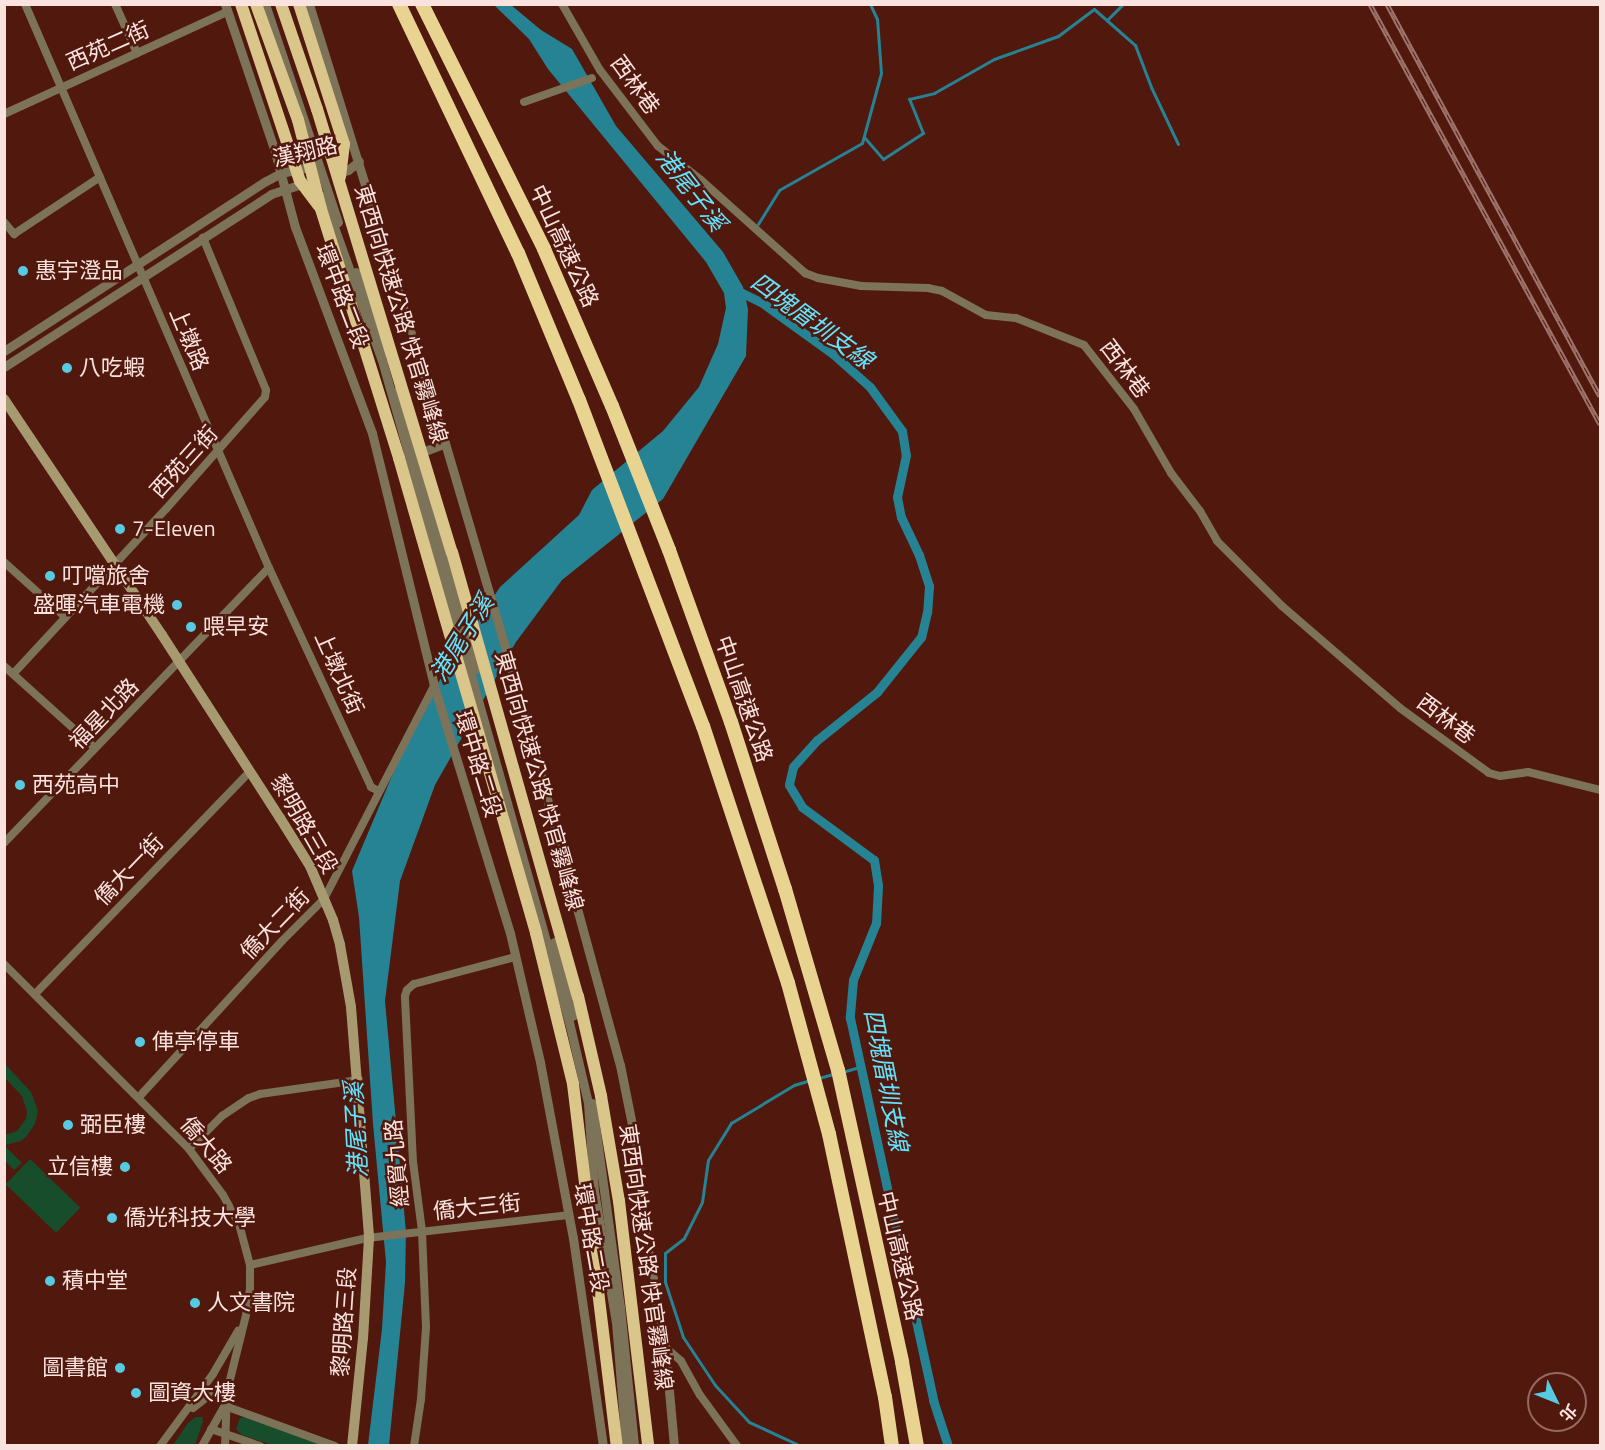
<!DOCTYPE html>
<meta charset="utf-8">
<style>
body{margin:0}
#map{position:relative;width:1605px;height:1450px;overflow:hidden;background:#51180e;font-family:"Titillium Web","Noto Sans TC",sans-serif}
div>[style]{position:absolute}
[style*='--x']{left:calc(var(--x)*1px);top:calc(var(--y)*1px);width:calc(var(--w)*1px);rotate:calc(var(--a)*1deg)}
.green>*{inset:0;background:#174d2b;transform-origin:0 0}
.water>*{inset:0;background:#258394}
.stream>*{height:3px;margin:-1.5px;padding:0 1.5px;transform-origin:1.5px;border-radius:1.5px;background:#258394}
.canal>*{height:9px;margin:-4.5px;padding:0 4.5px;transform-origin:4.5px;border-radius:4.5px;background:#258394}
.minor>*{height:8px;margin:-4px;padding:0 4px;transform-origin:4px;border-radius:4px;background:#7c7359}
.tertiary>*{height:9px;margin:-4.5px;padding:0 4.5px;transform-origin:4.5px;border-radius:4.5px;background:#7c7359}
.secondary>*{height:10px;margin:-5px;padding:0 5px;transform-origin:5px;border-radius:5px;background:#a89a70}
.motorway>*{height:14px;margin:-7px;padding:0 7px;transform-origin:7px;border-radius:7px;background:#e9d391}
.rail>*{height:5px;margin-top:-2.5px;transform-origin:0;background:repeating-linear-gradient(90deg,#51180e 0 9px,#9e746d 0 18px);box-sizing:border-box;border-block:2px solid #9e746d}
.trunk-bridge>*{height:12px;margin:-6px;padding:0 6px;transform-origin:6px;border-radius:6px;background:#dac68a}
.dots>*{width:16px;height:16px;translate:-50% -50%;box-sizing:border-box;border:3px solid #51180e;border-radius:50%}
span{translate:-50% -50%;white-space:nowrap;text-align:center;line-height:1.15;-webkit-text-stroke:5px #51180e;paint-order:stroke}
.street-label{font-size:22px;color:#fae3de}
.poi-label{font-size:22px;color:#fae3de}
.left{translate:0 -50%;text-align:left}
.right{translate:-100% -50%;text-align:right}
.water-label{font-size:24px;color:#63e4fd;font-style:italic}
.frame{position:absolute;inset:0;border:6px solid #fae3de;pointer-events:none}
.north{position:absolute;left:1527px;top:1372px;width:60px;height:60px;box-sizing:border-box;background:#51180e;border:2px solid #956961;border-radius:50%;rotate:133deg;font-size:16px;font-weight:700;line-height:24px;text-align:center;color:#fae3de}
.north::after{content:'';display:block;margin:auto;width:21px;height:27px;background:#55cae0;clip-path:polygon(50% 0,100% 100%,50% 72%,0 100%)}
</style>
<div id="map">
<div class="green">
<div style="clip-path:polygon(5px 1064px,31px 1092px,38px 1111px,35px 1124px,26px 1137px,21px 1141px,5px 1145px,5px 1135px,17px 1131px,26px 1119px,27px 1112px,22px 1096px,5px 1078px)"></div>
<div style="clip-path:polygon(5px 1146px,22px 1163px,14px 1170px,5px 1161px)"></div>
<div style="left:30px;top:1159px;width:70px;height:35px;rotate:44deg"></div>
<div style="clip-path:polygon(196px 1417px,202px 1417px,203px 1421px,195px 1445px,173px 1445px,188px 1423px)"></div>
<div style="clip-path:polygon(248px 1417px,326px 1445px,272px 1445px,242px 1435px,236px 1429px,240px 1418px)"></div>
</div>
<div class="water">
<div style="clip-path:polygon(494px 5px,511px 5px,541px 30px,572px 49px,616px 126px,723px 252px,743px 287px,748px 309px,746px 356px,663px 499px,562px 580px,516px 642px,435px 785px,400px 881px,385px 1001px,406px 1232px,405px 1283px,389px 1445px,368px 1445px,382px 1329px,386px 1262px,373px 1124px,359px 917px,352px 871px,418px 714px,500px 587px,579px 515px,592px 490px,663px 431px,699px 387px,718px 344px,726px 308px,724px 293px,706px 262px,548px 69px,529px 39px)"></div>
</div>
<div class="stream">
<div style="--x:1108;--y:19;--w:21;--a:-45"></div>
<div style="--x:864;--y:137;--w:29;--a:49"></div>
<div style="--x:883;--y:159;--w:48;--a:-33"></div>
<div style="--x:923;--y:133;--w:37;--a:-112"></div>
<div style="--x:909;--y:99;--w:26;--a:-13"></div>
<div style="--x:934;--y:93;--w:69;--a:-29.5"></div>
<div style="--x:994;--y:59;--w:68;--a:-19.8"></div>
<div style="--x:1058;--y:36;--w:45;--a:-36.9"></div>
<div style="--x:1094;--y:9;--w:55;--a:41.3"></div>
<div style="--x:1135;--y:45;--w:45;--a:69.1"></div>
<div style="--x:1151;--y:87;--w:63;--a:64.7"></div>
<div style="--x:758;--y:224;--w:40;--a:-58"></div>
<div style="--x:779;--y:190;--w:95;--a:-29.5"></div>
<div style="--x:862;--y:143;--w:73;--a:-74.8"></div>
<div style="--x:881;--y:73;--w:54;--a:-94.2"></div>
<div style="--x:877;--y:19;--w:17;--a:-115"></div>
<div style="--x:842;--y:1072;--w:19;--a:-16"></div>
<div style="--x:819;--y:1078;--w:18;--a:-16"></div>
<div style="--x:801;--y:1446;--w:57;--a:-155.2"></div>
<div style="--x:749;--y:1422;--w:50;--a:-132.6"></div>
<div style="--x:715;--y:1385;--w:58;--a:-123.7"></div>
<div style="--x:683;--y:1337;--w:58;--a:-108.1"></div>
<div style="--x:665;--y:1282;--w:29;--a:-90"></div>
<div style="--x:665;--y:1253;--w:24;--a:-38"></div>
<div style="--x:684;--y:1238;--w:40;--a:-63.4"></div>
<div style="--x:702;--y:1202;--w:42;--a:-81.9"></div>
<div style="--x:708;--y:1160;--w:44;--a:-58.1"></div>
<div style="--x:731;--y:1123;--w:74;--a:-31.1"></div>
<div style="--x:794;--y:1085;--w:17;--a:-17"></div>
</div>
<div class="canal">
<div style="--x:736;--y:290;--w:28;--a:26"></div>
<div style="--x:761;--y:302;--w:89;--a:35.8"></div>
<div style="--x:833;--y:354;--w:50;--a:41.7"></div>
<div style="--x:870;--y:387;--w:54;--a:54"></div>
<div style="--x:902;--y:431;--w:24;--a:81"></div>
<div style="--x:906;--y:455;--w:43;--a:102.1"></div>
<div style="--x:897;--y:497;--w:20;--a:79"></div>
<div style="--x:901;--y:517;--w:42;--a:64.7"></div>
<div style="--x:919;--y:555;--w:33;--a:72"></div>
<div style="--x:929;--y:586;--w:26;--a:94"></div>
<div style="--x:927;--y:612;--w:26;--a:103"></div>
<div style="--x:921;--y:637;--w:70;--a:128.7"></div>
<div style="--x:877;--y:692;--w:77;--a:141.3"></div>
<div style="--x:817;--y:740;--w:36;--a:132"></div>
<div style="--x:793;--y:767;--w:18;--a:103"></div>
<div style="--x:789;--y:785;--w:26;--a:59"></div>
<div style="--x:802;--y:807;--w:89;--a:36.4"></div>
<div style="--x:874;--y:860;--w:26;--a:81"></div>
<div style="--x:878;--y:886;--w:37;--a:93"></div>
<div style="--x:876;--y:923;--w:61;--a:112"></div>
<div style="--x:853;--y:980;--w:38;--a:95"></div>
<div style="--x:850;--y:1018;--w:391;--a:77.7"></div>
<div style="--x:933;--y:1400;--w:48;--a:71.9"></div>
</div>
<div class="minor">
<div style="--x:115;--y:4;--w:54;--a:65.8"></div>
<div style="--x:562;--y:4;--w:76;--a:60.1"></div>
<div style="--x:600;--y:70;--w:96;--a:52.7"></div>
<div style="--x:658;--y:146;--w:55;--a:38.3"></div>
<div style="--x:701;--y:180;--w:140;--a:41.8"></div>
<div style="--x:805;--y:273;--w:14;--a:21"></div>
<div style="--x:818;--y:278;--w:44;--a:10.5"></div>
<div style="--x:861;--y:286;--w:67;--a:1.7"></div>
<div style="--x:928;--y:288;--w:14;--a:12"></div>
<div style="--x:942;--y:291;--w:50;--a:28.6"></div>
<div style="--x:986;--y:315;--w:30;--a:6"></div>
<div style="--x:1016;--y:318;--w:73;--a:21.7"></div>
<div style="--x:1084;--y:345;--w:81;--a:52"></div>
<div style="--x:1134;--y:409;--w:74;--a:60"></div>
<div style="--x:1171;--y:473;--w:48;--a:52.7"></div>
<div style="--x:1200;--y:511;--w:34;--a:60"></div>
<div style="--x:1217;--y:541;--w:92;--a:45"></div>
<div style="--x:1282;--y:606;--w:156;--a:40.8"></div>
<div style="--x:1400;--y:708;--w:110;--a:36.1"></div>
<div style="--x:1489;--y:773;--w:11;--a:15"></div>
<div style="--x:1500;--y:776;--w:28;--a:-8"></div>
<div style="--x:1528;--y:772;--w:74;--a:14"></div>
<div style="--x:524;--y:102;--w:72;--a:-19.4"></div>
<div style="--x:4;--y:114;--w:245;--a:-24.6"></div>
<div style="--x:4;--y:222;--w:16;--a:50"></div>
<div style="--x:14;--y:234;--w:103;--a:-33.5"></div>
<div style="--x:4;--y:562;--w:82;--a:42"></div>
<div style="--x:269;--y:568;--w:242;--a:65"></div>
<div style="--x:371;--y:787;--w:9;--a:27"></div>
<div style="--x:4;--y:666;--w:122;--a:42"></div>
<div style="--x:13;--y:674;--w:225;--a:-47.2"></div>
<div style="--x:166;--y:509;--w:149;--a:-48.5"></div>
<div style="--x:265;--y:397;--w:7;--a:-82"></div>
<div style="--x:266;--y:390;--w:165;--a:-112.5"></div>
<div style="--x:4;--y:843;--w:382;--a:-46.1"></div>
<div style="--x:269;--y:568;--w:615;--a:-113.39"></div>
<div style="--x:4;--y:964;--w:262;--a:45"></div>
<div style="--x:189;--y:1149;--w:57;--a:53.5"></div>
<div style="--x:223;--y:1195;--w:33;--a:61"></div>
<div style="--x:239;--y:1224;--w:42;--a:75"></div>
<div style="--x:250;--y:1265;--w:23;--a:90"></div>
<div style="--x:250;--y:1288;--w:23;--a:97"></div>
<div style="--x:247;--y:1311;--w:83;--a:103.9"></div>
<div style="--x:227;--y:1392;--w:54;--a:92.1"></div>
<div style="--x:35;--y:994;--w:310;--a:-46"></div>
<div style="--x:139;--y:1097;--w:212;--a:-47.5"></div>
<div style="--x:282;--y:941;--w:59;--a:-45"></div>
<div style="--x:324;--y:899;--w:240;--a:-62.7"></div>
<div style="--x:189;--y:1149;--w:47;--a:-45"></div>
<div style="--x:222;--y:1116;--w:32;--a:-34"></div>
<div style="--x:249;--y:1098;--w:12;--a:-20"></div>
<div style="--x:260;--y:1094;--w:100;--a:-8"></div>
<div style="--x:250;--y:1265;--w:120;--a:-13"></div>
<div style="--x:367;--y:1238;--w:202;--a:-6.5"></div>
<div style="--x:665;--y:1347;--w:21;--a:41"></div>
<div style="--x:681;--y:1361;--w:39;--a:61"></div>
<div style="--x:700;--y:1395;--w:63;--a:54"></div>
<div style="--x:225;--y:1406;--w:117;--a:20"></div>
<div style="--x:193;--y:1408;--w:18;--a:-38"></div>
<div style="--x:207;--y:1397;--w:21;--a:-14"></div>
<div style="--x:211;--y:1429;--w:52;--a:19.1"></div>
<div style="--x:160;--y:1446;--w:89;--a:-53.6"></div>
<div style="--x:213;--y:1374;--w:50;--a:-59.8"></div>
<div style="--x:202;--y:1446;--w:45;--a:-60.6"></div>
<div style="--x:414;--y:1446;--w:48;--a:-81.5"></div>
<div style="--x:421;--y:1399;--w:72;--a:-86"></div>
<div style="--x:426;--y:1327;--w:96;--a:-92.4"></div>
<div style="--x:422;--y:1231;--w:70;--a:-97.4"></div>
<div style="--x:413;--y:1162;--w:166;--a:-92.8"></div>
<div style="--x:405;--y:996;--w:6;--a:-72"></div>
<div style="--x:407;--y:990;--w:9;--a:-41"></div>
<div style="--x:414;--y:984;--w:105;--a:-15"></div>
</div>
<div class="tertiary">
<div style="--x:225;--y:4;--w:156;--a:71.3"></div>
<div style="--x:275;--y:152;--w:78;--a:75.1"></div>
<div style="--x:295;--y:227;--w:220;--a:69.5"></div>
<div style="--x:372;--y:433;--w:260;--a:76.2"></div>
<div style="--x:434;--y:686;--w:258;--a:72.9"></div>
<div style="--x:510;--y:933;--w:132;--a:76.9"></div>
<div style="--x:540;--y:1062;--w:179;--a:79.4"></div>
<div style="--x:573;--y:1238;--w:210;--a:81.8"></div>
<div style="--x:265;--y:4;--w:230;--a:71.5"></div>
<div style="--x:309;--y:4;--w:460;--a:72.8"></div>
<div style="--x:445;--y:443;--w:245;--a:73.6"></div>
<div style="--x:514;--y:678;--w:401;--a:74.7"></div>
<div style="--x:620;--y:1065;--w:86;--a:78.6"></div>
<div style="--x:637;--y:1149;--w:73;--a:85.3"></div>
<div style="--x:643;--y:1222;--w:127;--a:80"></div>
<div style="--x:665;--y:1347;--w:99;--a:84.8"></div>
<div style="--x:335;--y:174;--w:14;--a:-17"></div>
<div style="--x:348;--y:170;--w:14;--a:-39"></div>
<div style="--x:323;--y:196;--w:178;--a:70.3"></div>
<div style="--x:383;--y:364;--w:684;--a:74.22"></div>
<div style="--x:569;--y:1022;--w:83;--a:76.8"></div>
<div style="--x:588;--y:1103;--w:88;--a:86.1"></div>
<div style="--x:594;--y:1191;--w:133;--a:80.5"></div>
<div style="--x:616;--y:1322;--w:124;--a:85.4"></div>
<div style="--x:356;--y:272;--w:85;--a:70.1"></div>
<div style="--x:4;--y:351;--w:312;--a:-33"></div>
<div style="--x:266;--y:181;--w:17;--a:-28"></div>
<div style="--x:281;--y:173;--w:35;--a:-12"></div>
<div style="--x:4;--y:367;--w:318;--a:-32.9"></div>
<div style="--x:271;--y:194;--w:38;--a:-18"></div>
<div style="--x:397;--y:391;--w:289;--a:74.1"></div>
<div style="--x:417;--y:454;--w:30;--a:-21"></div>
<div style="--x:554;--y:942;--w:76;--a:75.6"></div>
<div style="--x:592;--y:1103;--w:206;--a:82.2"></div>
<div style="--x:620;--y:1307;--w:140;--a:84.2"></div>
</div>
<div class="secondary">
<div style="--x:4;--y:399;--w:284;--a:56.2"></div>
<div style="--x:162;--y:635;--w:218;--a:57.2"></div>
<div style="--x:280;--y:818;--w:57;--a:58"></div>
<div style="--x:310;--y:866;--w:59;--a:66.9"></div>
<div style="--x:333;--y:920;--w:26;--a:74"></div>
<div style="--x:340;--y:945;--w:63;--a:79.9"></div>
<div style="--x:351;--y:1007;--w:232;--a:85.5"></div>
<div style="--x:369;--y:1238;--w:100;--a:93.4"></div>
<div style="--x:363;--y:1338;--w:109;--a:95.8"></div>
</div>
<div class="motorway">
<div style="--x:399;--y:4;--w:276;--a:64.5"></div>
<div style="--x:518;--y:253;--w:159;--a:67.5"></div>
<div style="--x:579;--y:400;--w:349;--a:69.2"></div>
<div style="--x:703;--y:726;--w:271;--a:71.7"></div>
<div style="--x:788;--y:983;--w:156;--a:74.8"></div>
<div style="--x:829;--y:1134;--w:269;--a:78"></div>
<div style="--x:885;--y:1397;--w:49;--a:81.9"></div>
<div style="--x:422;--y:4;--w:274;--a:63.5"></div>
<div style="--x:544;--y:249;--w:171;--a:66.6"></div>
<div style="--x:612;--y:406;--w:155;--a:68.4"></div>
<div style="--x:669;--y:550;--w:183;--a:70.2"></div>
<div style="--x:731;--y:722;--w:176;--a:72.1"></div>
<div style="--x:785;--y:889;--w:189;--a:73.7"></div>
<div style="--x:838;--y:1070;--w:299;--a:77.6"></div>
<div style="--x:902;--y:1362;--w:85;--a:79.9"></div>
</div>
<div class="rail">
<div style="--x:1370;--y:4;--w:479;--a:61.3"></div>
<div style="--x:1387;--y:4;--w:446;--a:61.5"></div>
</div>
<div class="trunk-bridge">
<div style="--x:241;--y:4;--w:187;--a:71.6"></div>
<div style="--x:300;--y:181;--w:31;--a:53"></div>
<div style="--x:256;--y:4;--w:123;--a:70.1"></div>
<div style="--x:298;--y:120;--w:92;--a:75.5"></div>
<div style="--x:321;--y:209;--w:261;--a:72.6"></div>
<div style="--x:399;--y:458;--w:494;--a:73.9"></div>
<div style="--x:536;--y:933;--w:155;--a:76.2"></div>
<div style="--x:573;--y:1084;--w:365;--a:83.1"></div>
<div style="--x:281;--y:4;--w:111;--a:71.1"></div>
<div style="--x:317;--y:109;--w:463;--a:73.1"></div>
<div style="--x:452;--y:552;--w:462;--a:74.2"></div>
<div style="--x:578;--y:996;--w:103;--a:77"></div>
<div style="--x:601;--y:1096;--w:107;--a:80.3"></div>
<div style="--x:619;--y:1201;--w:247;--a:83.2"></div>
<div style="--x:299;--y:4;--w:147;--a:72.2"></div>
<div style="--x:344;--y:144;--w:33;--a:97"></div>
</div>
<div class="dots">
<div style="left:23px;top:271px;background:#55cae0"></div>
<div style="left:67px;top:368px;background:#55cae0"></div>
<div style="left:120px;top:529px;background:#55cae0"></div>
<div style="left:50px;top:576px;background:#55cae0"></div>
<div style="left:177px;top:605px;background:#55cae0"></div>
<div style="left:191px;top:627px;background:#55cae0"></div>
<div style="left:20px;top:785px;background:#55cae0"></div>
<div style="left:140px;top:1042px;background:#55cae0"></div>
<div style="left:68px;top:1125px;background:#55cae0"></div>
<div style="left:125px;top:1167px;background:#55cae0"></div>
<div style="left:112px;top:1218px;background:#55cae0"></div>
<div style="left:50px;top:1281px;background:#55cae0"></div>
<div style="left:195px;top:1303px;background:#55cae0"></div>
<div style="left:120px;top:1368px;background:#55cae0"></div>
<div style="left:136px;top:1393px;background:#55cae0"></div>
</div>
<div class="street-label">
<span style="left:108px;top:46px;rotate:-24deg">西苑二街</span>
<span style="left:635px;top:85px;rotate:54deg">西林巷</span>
<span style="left:305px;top:152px;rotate:-13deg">漢翔路</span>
<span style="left:564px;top:246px;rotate:65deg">中山高速公路</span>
<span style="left:342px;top:296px;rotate:69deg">環中路二段</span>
<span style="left:401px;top:314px;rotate:73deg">東西向快速公路 快官霧峰線</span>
<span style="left:189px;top:339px;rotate:67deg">上墩路</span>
<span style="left:1125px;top:369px;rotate:53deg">西林巷</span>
<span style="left:184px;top:462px;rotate:-48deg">西苑三街</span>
<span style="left:339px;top:673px;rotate:66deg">上墩北街</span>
<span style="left:744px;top:699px;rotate:71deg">中山高速公路</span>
<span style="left:104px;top:714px;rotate:-46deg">福星北路</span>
<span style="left:1446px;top:719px;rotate:37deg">西林巷</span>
<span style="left:478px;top:764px;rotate:73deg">環中路二段</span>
<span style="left:539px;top:781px;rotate:74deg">東西向快速公路 快官霧峰線</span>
<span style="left:304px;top:824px;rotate:60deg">黎明路三段</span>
<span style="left:129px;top:870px;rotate:-46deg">僑大一街</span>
<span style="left:275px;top:924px;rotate:-46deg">僑大二街</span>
<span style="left:206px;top:1145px;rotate:50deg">僑大路</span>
<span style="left:397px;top:1163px;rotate:-95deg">經貿九路</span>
<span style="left:477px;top:1207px;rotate:-6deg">僑大三街</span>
<span style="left:591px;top:1238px;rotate:80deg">環中路二段</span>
<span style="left:900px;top:1256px;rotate:77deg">中山高速公路</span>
<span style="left:646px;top:1257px;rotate:82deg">東西向快速公路 快官霧峰線</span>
<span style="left:344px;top:1322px;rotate:-86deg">黎明路三段</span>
</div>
<div class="poi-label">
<span class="left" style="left:35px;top:271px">惠宇澄品</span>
<span class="left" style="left:79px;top:368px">八吃蝦</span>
<span class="left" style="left:132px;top:529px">7-Eleven</span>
<span class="left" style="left:62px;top:576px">叮噹旅舍</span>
<span class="right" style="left:165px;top:605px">盛暉汽車電機</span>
<span class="left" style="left:203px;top:627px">喂早安</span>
<span class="left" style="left:32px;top:785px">西苑高中</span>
<span class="left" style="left:152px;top:1042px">俥亭停車</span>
<span class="left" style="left:80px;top:1125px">弼臣樓</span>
<span class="right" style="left:113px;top:1167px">立信樓</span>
<span class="left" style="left:124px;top:1218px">僑光科技大學</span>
<span class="left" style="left:62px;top:1281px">積中堂</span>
<span class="left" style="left:207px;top:1303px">人文書院</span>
<span class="right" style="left:108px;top:1368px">圖書館</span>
<span class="left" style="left:148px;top:1393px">圖資大樓</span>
</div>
<div class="water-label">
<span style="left:691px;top:190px;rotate:52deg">港尾子溪</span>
<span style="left:812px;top:321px;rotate:36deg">四塊厝圳支線</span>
<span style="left:462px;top:638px;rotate:-58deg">港尾子溪</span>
<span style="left:886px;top:1080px;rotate:79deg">四塊厝圳支線</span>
<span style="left:356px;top:1130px;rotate:-93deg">港尾子溪</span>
</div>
<div class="frame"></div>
<div class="north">北</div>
</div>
